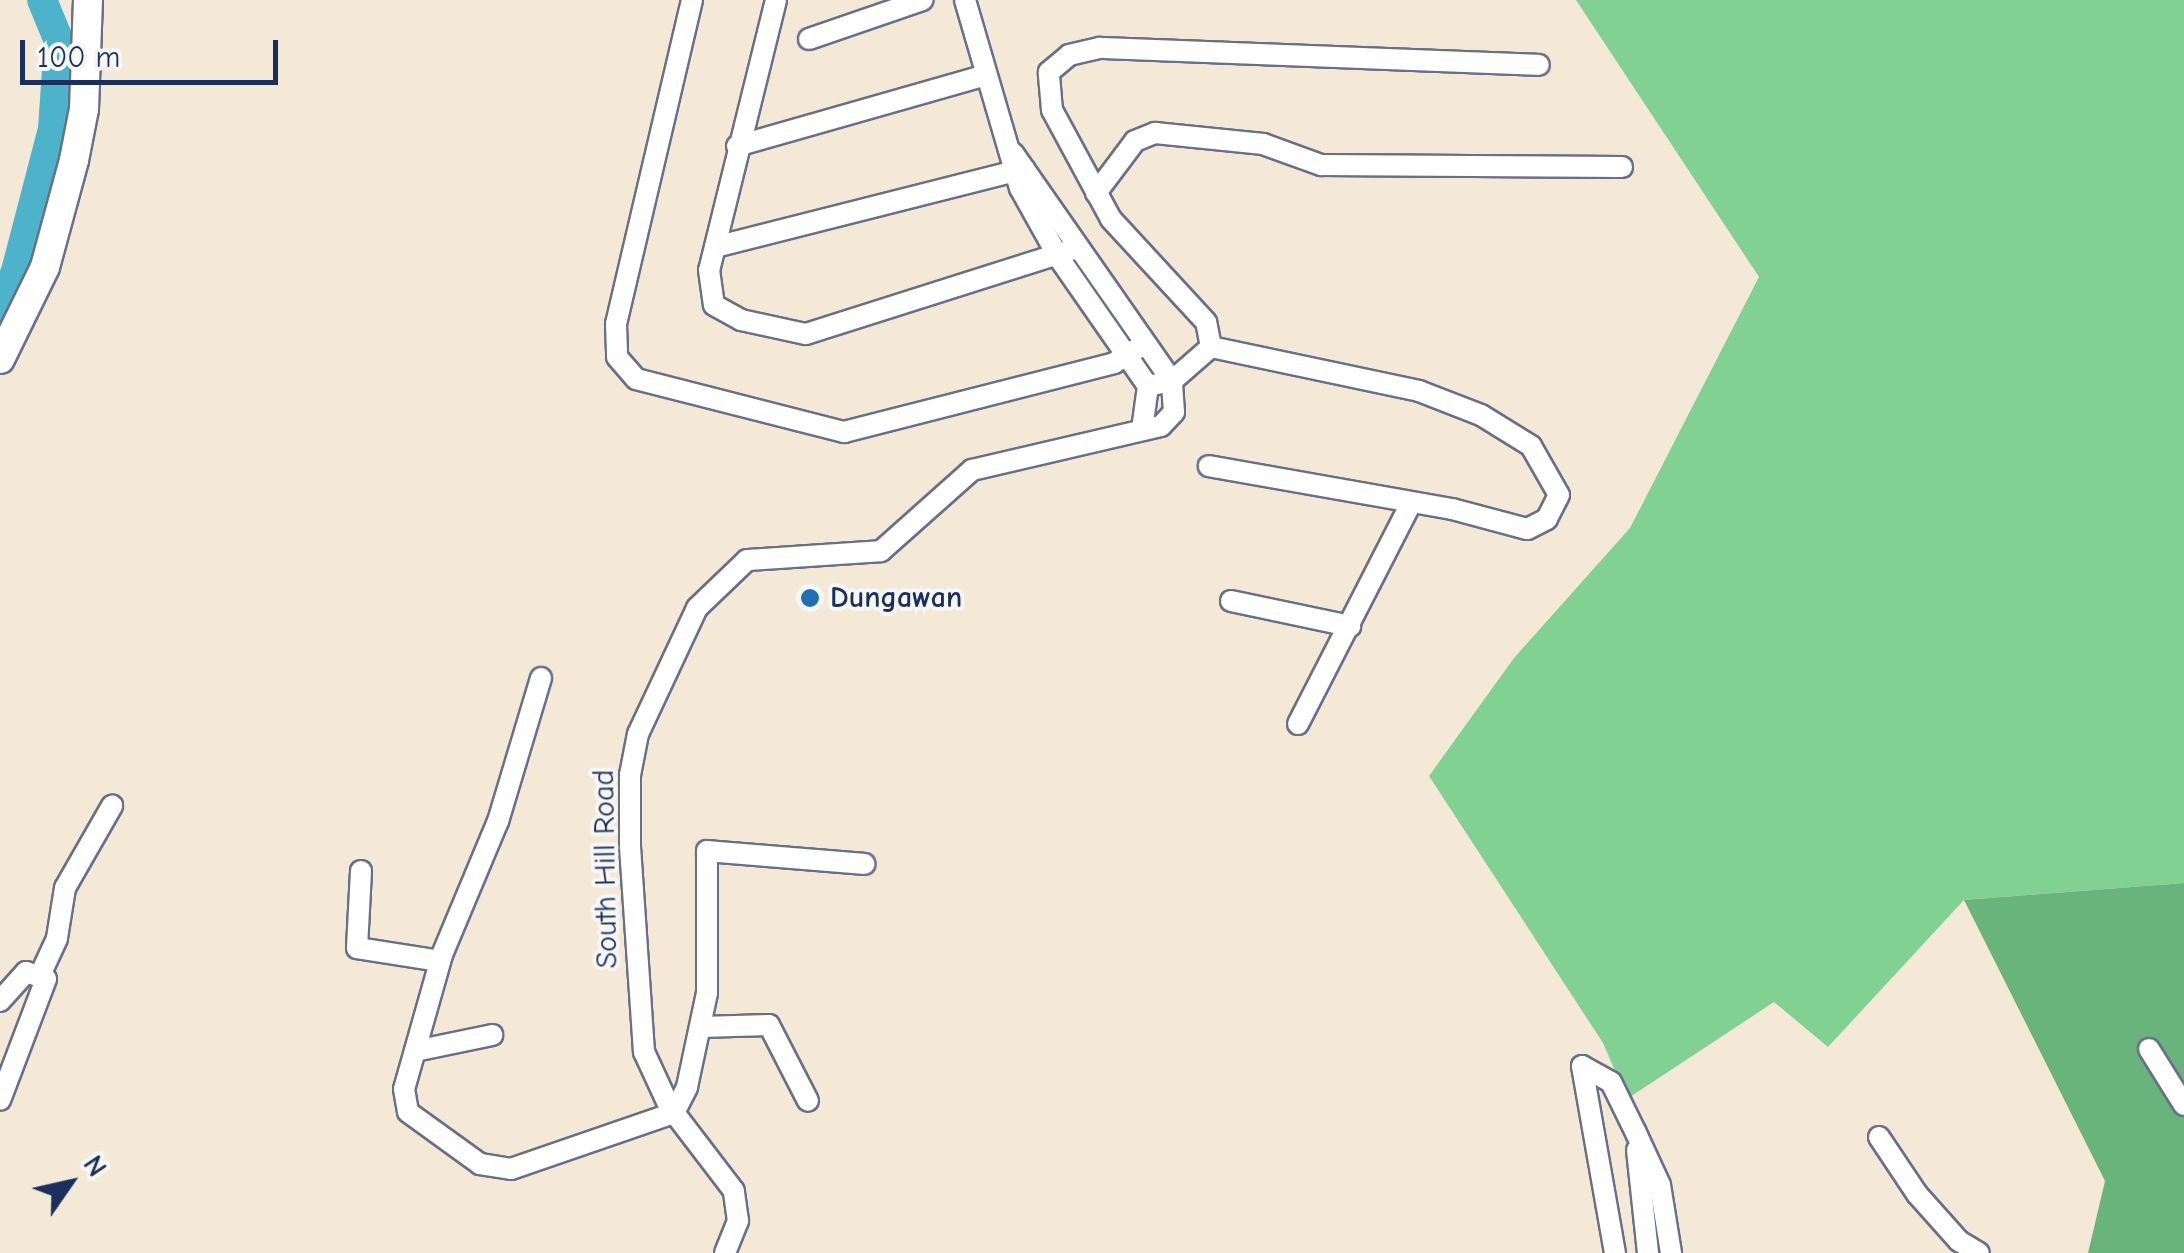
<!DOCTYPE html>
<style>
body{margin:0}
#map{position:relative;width:2184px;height:1253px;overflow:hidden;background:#f4e9d7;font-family:"Comic Neue",sans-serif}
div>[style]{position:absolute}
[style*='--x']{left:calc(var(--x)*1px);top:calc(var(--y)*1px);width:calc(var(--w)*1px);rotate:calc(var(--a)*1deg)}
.green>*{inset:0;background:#81d292}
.forest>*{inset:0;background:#68b47c}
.river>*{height:30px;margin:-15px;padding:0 15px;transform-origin:15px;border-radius:15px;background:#4cb3cb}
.roads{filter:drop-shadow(2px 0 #677088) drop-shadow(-2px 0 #677088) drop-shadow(0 2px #677088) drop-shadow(0 -2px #677088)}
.street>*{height:20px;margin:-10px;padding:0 10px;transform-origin:10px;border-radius:10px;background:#fff}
.secondary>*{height:28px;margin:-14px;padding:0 14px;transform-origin:14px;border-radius:14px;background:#fff}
.dots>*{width:28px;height:28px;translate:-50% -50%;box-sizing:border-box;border:5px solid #f6f6f2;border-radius:50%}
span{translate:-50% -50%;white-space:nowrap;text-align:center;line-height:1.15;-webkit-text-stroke:8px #f6f6f2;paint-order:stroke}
.poi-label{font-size:30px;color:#1b2f5e;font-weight:700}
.left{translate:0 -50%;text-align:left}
.street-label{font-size:30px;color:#1b2f5e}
.north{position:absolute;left:20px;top:1133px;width:100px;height:100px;-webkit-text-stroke:8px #f6f6f2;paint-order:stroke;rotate:56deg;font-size:28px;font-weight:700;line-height:40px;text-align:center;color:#1b2f5e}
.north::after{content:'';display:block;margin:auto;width:35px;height:45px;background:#1b2f5e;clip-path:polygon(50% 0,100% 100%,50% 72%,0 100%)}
.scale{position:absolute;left:20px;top:40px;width:258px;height:45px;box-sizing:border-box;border:5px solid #1b2f5e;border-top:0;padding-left:12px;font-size:30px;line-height:35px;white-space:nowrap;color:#1b2f5e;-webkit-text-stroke:8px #f6f6f2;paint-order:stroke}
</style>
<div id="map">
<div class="green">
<div style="clip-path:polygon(1576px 0,2184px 0,2184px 883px,1964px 900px,1828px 1047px,1774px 1002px,1627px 1099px,1603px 1043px,1429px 776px,1514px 658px,1630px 528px,1759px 277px)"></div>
</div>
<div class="forest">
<div style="clip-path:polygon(2184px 883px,2184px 1253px,2088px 1253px,2105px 1181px,1964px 900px)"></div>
</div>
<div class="river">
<div style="--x:0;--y:306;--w:38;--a:-65"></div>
<div style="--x:16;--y:271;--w:147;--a:-75.4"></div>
<div style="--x:53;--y:129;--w:88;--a:-86.1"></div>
<div style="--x:59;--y:41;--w:44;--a:-112.5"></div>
</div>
<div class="roads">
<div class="street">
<div style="--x:692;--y:0;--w:333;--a:103.2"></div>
<div style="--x:616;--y:324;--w:33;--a:88"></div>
<div style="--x:617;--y:357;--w:29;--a:49"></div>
<div style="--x:636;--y:379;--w:215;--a:14.3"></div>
<div style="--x:844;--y:432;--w:279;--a:-14.3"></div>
<div style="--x:1114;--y:363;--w:36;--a:-32"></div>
<div style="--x:776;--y:0;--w:278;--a:103.9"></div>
<div style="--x:709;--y:270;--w:35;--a:82"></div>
<div style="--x:714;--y:305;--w:31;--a:29"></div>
<div style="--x:741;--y:320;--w:66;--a:12.2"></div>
<div style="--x:806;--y:334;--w:281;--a:-17.6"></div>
<div style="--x:965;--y:0;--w:196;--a:73.7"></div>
<div style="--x:1020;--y:188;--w:80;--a:60.9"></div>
<div style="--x:1059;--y:258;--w:156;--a:55.2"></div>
<div style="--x:1148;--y:386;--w:44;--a:97.8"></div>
<div style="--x:809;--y:39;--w:120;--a:-19"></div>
<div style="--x:737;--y:146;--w:256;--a:-15.9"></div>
<div style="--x:1096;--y:193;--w:65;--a:-53.1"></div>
<div style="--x:1135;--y:141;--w:22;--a:-22"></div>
<div style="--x:1155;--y:133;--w:109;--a:5.8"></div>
<div style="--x:1263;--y:144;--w:62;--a:19.9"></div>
<div style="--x:1321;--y:165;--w:301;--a:0.4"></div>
<div style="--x:715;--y:247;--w:319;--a:-14.2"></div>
<div style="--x:1211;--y:347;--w:25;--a:-101"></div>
<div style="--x:1206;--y:322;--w:140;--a:-132.7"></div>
<div style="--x:1111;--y:219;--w:124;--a:-118.4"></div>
<div style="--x:1052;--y:110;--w:38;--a:-95"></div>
<div style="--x:1049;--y:72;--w:26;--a:-40"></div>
<div style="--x:1069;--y:55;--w:32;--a:-13"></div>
<div style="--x:1100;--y:48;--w:439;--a:2.2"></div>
<div style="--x:1148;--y:386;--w:25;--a:-12"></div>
<div style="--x:1172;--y:381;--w:52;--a:-41.1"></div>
<div style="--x:1211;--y:347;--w:213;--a:11.9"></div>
<div style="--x:1419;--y:391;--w:66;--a:21.2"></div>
<div style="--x:1481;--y:415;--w:59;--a:31.8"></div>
<div style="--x:1531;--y:446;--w:56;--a:60.3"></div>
<div style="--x:1559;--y:495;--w:27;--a:117"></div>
<div style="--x:1547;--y:519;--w:22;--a:153"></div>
<div style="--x:1527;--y:529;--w:78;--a:-165.1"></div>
<div style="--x:1452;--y:509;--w:247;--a:-170"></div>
<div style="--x:1231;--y:601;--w:122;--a:11.9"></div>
<div style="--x:541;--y:678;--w:149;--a:106.7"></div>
<div style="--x:498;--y:821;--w:145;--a:112.7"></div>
<div style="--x:442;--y:955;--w:139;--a:105.8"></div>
<div style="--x:404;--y:1089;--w:23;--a:80"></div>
<div style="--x:408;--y:1112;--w:89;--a:35.8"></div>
<div style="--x:480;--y:1164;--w:31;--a:9"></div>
<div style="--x:511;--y:1169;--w:172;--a:-19"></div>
<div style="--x:674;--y:1113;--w:29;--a:-63"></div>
<div style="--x:687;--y:1087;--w:96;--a:-78"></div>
<div style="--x:707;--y:993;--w:142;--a:-90"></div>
<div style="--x:707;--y:851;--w:158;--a:4.7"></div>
<div style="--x:1298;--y:724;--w:248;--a:-62.9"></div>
<div style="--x:361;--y:871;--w:77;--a:93"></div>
<div style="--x:357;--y:948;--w:84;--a:8.9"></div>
<div style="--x:41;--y:973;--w:38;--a:-65"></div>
<div style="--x:57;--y:938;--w:51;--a:-80.9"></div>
<div style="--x:65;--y:888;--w:95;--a:-60.2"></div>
<div style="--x:0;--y:1001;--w:39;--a:-48"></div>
<div style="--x:26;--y:972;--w:21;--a:19"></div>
<div style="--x:46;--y:979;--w:129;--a:110.8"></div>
<div style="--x:701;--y:1027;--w:68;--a:-1.7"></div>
<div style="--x:769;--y:1025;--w:85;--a:62.8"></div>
<div style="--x:2149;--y:1049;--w:66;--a:58"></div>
<div style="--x:415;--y:1051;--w:79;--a:-11.7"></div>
<div style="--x:1582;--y:1066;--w:33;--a:29"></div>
<div style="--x:1611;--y:1082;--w:57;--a:63.9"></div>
<div style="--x:1636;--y:1133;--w:57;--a:65.2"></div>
<div style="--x:1660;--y:1185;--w:69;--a:80.8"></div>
<div style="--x:1582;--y:1066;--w:190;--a:80"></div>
<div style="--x:1879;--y:1137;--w:69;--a:56.3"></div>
<div style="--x:1917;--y:1194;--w:63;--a:48.2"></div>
<div style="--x:1959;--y:1241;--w:23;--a:31"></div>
<div style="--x:1637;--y:1150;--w:104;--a:83.9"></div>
<div style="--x:725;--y:1253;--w:35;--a:-68"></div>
<div style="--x:738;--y:1221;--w:30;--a:-98"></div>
<div style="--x:734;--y:1191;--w:107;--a:-127.4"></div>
<div style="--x:669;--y:1106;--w:60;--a:-114.8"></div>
<div style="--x:644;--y:1052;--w:206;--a:-93.9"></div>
<div style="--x:630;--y:846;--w:71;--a:-90"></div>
<div style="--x:630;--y:775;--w:42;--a:-79"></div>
<div style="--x:638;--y:734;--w:139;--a:-64.9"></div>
<div style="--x:697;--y:608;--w:69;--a:-43.8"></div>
<div style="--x:747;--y:560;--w:134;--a:-3.8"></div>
<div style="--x:881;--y:551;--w:122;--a:-41.7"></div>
<div style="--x:972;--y:470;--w:194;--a:-13.1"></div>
<div style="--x:1161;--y:426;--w:19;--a:-47"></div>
<div style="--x:1174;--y:412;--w:31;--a:-94"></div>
<div style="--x:1172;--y:381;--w:278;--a:-124.9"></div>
</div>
<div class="secondary">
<div style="--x:0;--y:359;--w:102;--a:-63.9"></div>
<div style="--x:45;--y:267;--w:111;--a:-74.8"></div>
<div style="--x:74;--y:160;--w:52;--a:-78.9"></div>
<div style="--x:84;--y:109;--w:109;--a:-87.9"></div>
</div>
</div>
<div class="dots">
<div style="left:810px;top:598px;background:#1f6fb2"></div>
</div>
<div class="poi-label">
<span class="left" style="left:830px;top:598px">Dungawan</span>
</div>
<div class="street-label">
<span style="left:606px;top:869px;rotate:-91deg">South Hill Road</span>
</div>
<div class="north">N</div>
<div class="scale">100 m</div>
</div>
